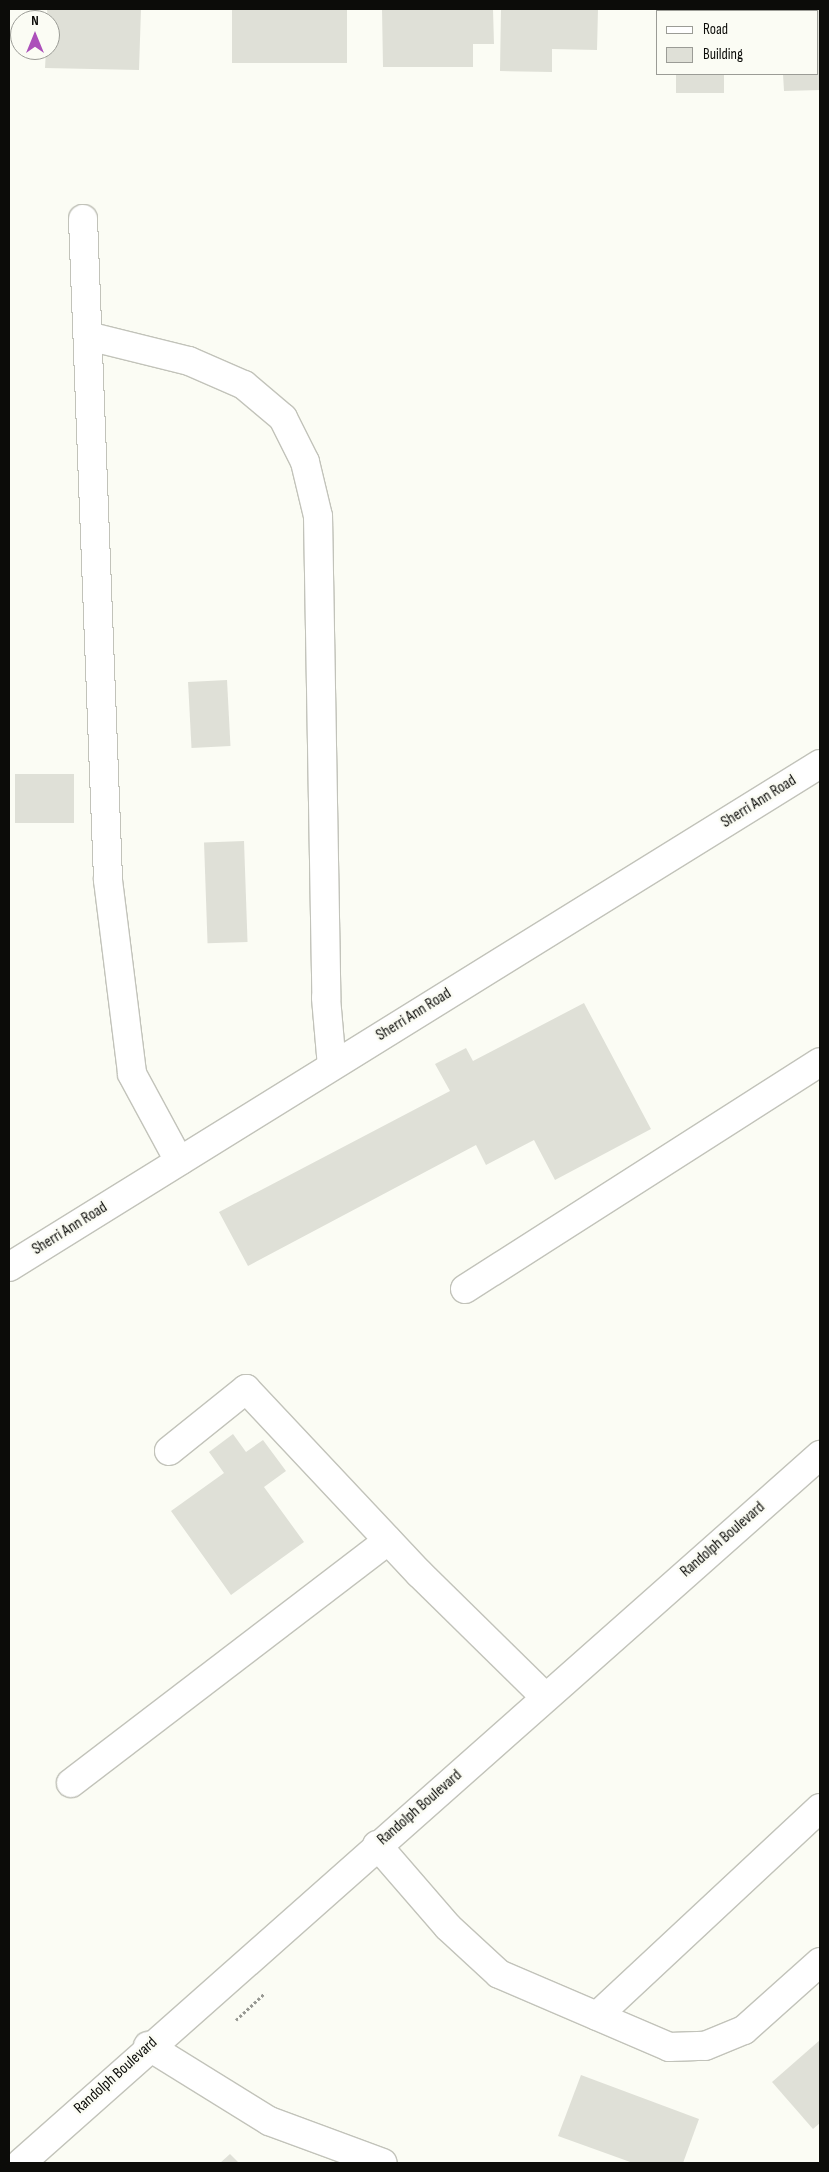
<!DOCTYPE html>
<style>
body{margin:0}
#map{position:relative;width:829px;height:2172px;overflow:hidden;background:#fbfcf4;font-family:"Sofia Sans Condensed",sans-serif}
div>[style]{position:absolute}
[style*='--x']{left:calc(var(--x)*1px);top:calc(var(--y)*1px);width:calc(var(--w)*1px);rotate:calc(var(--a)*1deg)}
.building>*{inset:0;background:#dfe0d7;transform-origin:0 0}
.path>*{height:3px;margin-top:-1.5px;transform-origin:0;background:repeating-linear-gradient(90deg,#979892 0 2.5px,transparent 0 5px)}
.roads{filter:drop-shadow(1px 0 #c2c3ba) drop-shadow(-1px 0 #c2c3ba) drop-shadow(0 1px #c2c3ba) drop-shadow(0 -1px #c2c3ba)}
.minor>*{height:28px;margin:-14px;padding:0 14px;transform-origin:14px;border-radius:14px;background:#fff}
.major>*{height:28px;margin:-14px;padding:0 14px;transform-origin:14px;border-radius:14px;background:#fff}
span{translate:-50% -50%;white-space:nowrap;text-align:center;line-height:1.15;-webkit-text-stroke:5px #fbfcf4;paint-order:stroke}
.street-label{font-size:16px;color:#0c0c09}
.frame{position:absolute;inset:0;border:10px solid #0c0c09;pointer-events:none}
.legend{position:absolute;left:656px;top:10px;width:162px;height:65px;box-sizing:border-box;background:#fbfcf4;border:1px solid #9b9c96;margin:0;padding:6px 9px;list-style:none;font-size:15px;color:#0c0c09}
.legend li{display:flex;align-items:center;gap:10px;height:25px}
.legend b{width:25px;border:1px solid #9b9c96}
.north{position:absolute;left:10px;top:10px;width:50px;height:50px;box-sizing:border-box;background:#fbfcf4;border:1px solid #9b9c96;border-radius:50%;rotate:0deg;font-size:14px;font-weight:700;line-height:20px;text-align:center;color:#0c0c09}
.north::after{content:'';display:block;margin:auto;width:18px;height:22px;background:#ac50ba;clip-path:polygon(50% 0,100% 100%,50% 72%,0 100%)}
</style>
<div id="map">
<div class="building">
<div style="clip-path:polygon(47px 9px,141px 9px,139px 70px,45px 68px,46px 50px,50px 50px)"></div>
<div style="left:232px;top:9px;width:115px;height:54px"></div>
<div style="clip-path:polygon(382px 9px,493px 9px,494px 44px,473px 44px,473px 67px,383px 67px)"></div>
<div style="clip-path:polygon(501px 9px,598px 9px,597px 50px,552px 49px,552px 72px,500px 71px)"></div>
<div style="left:677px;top:9px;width:75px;height:2px"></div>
<div style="clip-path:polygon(781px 9px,820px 9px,820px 90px,784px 91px,783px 74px,818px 74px,818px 11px)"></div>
<div style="left:676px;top:74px;width:48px;height:19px"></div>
<div style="left:227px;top:680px;width:66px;height:39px;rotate:87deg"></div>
<div style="left:15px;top:774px;width:59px;height:49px"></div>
<div style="left:244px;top:841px;width:101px;height:40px;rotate:88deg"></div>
<div style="clip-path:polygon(584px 1003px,651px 1129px,555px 1180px,534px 1140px,486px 1165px,476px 1145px,248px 1266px,219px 1212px,450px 1091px,435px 1064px,466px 1048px,473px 1061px)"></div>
<div style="clip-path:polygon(233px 1434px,246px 1452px,263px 1440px,286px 1471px,264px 1487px,304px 1542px,231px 1595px,171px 1511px,224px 1473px,209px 1452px)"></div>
<div style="clip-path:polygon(820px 2040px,820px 2123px,813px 2129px,772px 2082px)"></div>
<div style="clip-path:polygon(581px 2075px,699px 2119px,683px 2163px,633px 2163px,558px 2136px)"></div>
<div style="clip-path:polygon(230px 2154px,239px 2163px,220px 2163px)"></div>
</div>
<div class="path">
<div style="--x:236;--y:2020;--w:40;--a:-43"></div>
</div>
<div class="roads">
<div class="minor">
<div style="--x:83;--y:219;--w:661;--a:87.83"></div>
<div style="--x:108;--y:880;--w:195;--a:82.9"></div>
<div style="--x:132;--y:1074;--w:99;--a:61.6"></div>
<div style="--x:88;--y:336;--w:104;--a:13.9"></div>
<div style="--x:189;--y:361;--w:60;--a:23.6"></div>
<div style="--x:244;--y:385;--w:51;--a:40.2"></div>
<div style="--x:283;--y:418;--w:49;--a:63.4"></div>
<div style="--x:305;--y:462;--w:56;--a:76.5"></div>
<div style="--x:318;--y:516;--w:482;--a:89"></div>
<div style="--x:326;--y:998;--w:68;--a:85"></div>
<div style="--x:9;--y:1267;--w:954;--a:-31.81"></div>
<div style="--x:465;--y:1289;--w:421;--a:-32.6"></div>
<div style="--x:169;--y:1451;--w:99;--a:-38.8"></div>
<div style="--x:246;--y:1389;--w:254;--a:46.8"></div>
<div style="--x:420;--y:1574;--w:175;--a:44.5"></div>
<div style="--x:71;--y:1783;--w:399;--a:-37.4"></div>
<div style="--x:377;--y:1845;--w:108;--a:49.1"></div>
<div style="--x:448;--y:1927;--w:69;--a:42.7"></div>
<div style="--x:499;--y:1974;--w:185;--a:23.2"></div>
<div style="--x:669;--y:2047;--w:36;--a:-2"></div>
<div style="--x:705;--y:2046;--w:42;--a:-22.3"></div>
<div style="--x:744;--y:2030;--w:102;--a:-41.8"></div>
<div style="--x:597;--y:2016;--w:305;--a:-43"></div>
<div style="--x:148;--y:2046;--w:142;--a:31.8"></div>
<div style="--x:269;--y:2121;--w:121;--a:20.2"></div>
</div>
<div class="major">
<div style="--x:21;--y:2163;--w:1068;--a:-41.54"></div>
</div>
</div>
<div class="street-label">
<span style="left:759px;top:802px;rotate:-32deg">Sherri Ann Road</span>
<span style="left:414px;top:1015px;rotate:-32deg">Sherri Ann Road</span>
<span style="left:70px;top:1229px;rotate:-32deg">Sherri Ann Road</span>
<span style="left:723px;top:1540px;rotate:-41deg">Randolph Boulevard</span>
<span style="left:420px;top:1808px;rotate:-41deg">Randolph Boulevard</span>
<span style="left:116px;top:2076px;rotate:-42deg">Randolph Boulevard</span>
</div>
<div class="frame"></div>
<ul class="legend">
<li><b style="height:6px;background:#fff"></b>Road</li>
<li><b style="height:14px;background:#dfe0d7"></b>Building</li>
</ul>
<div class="north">N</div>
</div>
